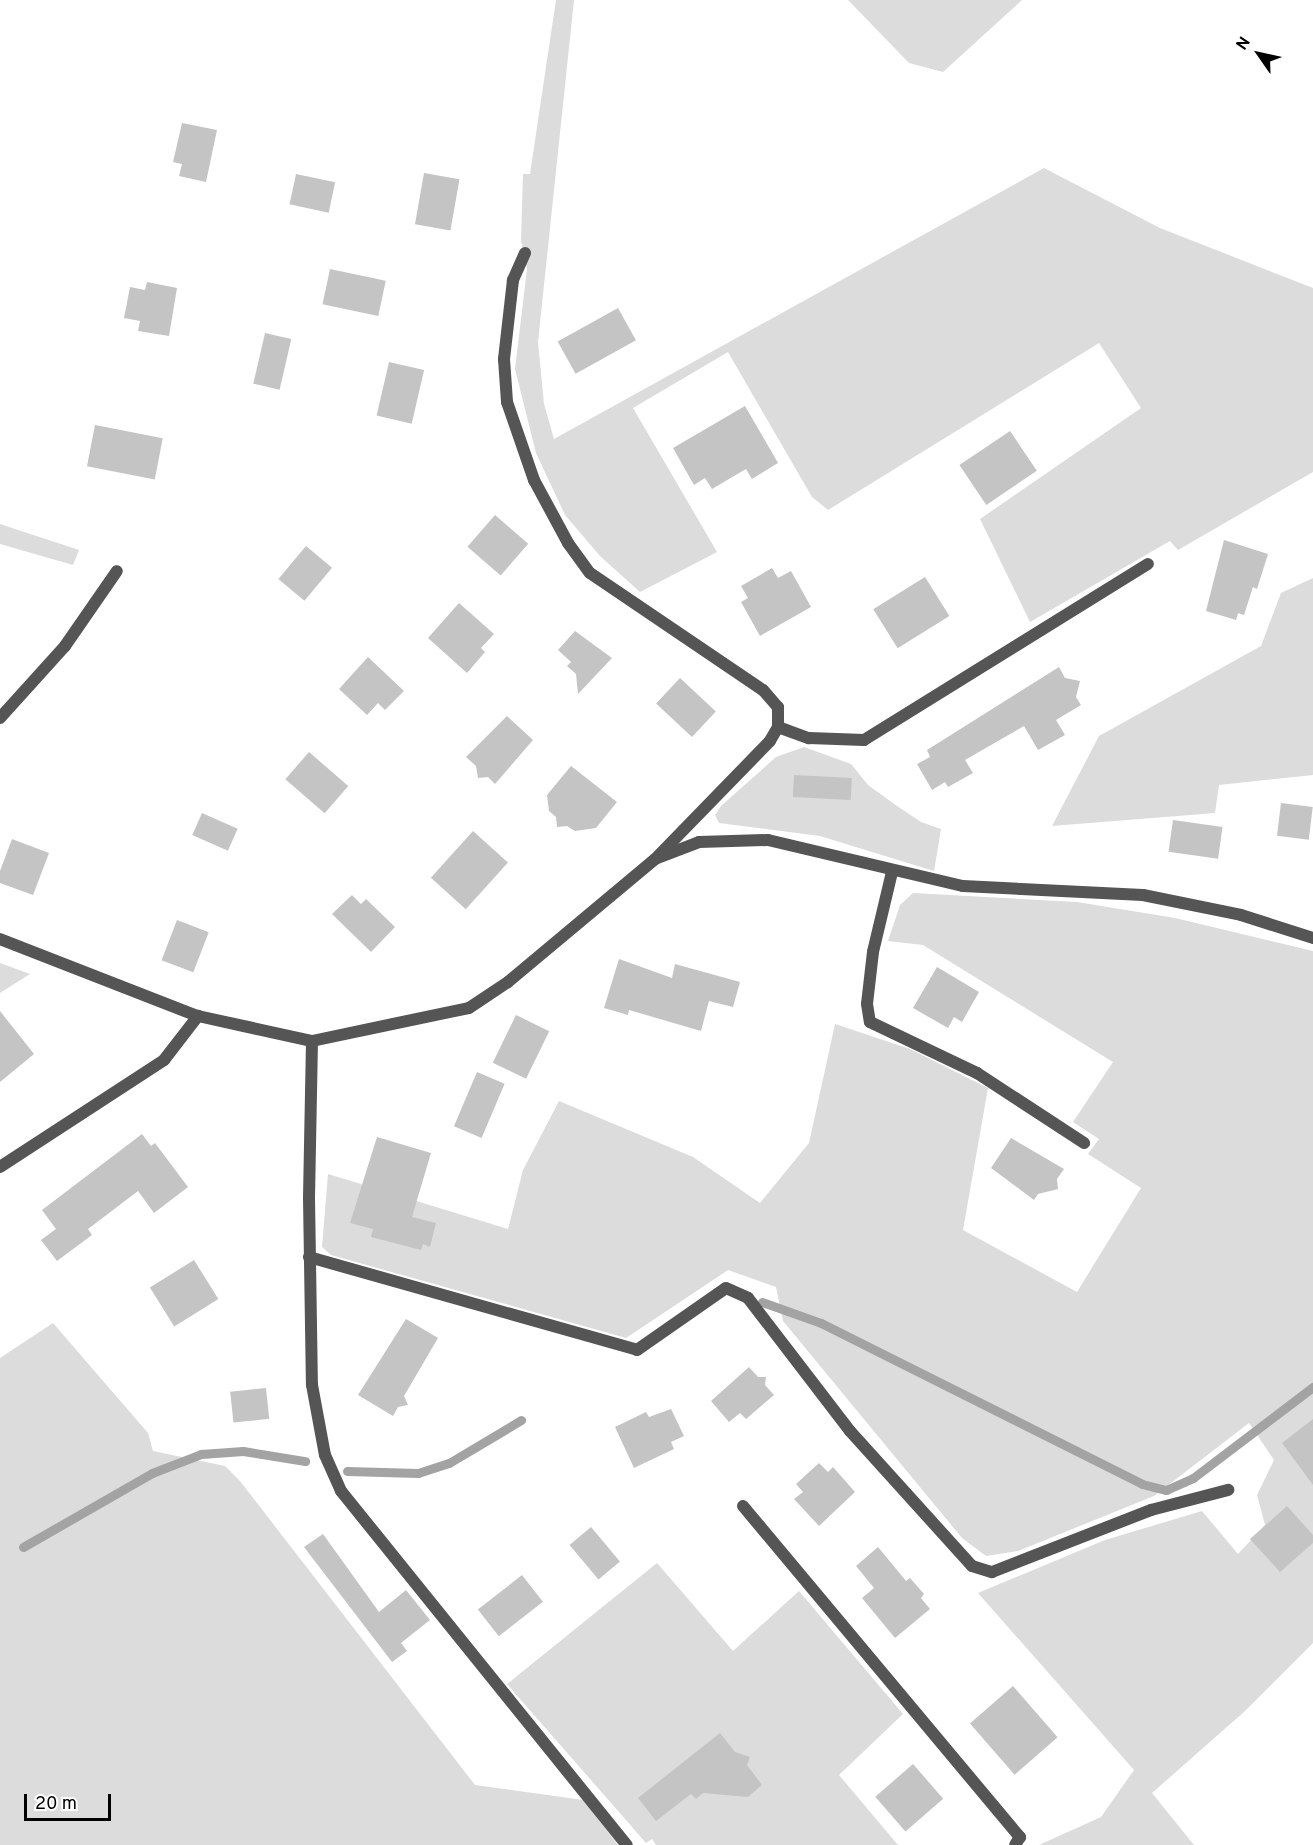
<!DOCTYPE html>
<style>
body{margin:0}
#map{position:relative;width:1313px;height:1845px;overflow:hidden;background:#fff;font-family:Overpass,sans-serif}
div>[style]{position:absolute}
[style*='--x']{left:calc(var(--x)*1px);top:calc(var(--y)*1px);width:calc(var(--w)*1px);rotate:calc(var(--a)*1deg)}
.green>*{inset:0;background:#dcdcdc}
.stream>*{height:9px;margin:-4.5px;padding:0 4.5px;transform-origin:4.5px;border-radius:4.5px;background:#a3a3a3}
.building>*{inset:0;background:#c4c4c4;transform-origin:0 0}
.service>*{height:12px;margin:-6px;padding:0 6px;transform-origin:6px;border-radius:6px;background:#555}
.minor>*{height:12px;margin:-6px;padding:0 6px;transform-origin:6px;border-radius:6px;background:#555}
span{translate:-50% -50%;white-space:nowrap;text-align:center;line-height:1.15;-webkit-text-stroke:4.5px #fff;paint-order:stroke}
.north{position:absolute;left:1229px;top:24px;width:60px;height:60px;-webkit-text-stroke:4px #fff;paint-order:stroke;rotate:304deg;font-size:16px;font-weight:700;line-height:24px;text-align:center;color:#000}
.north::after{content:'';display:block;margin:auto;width:21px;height:27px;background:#000;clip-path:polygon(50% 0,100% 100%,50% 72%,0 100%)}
.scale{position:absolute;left:24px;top:1794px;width:87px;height:27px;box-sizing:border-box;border:3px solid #000;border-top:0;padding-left:8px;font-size:18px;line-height:21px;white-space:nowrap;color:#000;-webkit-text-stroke:4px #fff;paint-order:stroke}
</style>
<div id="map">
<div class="green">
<div style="clip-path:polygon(556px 0,574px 0,538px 342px,544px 404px,554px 439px,1044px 168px,1160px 228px,1313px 288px,1313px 472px,1178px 550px,1170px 541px,1030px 622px,980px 519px,1141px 408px,1099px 343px,828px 510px,812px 497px,728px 352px,633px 408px,717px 552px,640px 592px,600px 556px,565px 515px,536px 453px,515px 369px,527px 269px,521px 240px,523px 174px,530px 174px)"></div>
<div style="clip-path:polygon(848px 0,1022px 0,943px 72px,909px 63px)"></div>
<div style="clip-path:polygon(0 524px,79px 550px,73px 565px,0 544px)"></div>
<div style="clip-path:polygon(1313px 578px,1313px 775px,1219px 785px,1215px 813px,1052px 826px,1099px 736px,1261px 646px,1281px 593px)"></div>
<div style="clip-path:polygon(804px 747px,851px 764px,868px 785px,897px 806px,921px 822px,941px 829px,934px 871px,820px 836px,719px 823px,715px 815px,721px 806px,776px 757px)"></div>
<div style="clip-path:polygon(913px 893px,1077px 902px,1175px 918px,1313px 951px,1313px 1643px,1245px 1711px,1152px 1793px,1194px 1845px,1039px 1845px,1101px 1817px,1134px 1770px,978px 1593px,1105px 1540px,1202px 1511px,1238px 1554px,1265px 1525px,1257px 1495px,1274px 1460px,1249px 1423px,1154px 1496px,1018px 1551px,986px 1556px,962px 1538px,783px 1321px,776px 1287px,728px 1270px,626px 1338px,331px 1255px,322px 1247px,328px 1174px,508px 1229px,523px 1170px,559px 1101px,693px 1157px,760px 1203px,809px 1143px,835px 1024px,910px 1049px,988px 1088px,963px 1230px,1077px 1292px,1141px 1188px,1088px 1154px,1099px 1139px,1073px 1122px,1113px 1062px,923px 945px,888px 941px,900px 905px)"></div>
<div style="clip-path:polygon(0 963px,30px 974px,0 993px)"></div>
<div style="clip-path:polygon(53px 1323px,148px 1433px,153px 1451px,225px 1466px,240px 1481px,475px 1785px,583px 1800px,618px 1845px,0 1845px,0 1358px)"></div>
<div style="clip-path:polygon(657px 1563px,733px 1651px,799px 1591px,903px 1714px,839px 1775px,898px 1845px,656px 1845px,652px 1839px,646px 1843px,507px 1684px)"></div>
</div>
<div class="stream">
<div style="--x:762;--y:1302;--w:63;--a:19.6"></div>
<div style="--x:821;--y:1323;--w:359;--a:26.6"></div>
<div style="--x:1142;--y:1484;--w:25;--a:14"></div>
<div style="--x:1166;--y:1490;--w:30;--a:-24"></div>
<div style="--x:1193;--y:1478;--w:151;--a:-37.2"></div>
<div style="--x:347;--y:1471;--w:71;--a:1.6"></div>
<div style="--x:418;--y:1473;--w:33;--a:-18"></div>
<div style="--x:449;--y:1463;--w:84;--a:-30.8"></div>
<div style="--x:23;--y:1547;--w:149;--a:-29.8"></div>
<div style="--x:152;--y:1473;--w:53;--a:-21.2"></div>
<div style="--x:201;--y:1454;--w:42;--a:-4.1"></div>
<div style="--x:243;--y:1451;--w:63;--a:9.2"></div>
</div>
<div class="building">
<div style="clip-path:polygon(182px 123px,217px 130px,206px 182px,179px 176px,182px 164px,173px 162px)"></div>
<div style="left:424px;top:173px;width:36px;height:52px;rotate:10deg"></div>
<div style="left:296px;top:174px;width:40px;height:31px;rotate:12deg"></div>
<div style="left:330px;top:269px;width:57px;height:36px;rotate:12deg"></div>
<div style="clip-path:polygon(147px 282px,177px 288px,169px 336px,138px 331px,140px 321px,124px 318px,130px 287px,145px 290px)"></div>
<div style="left:618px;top:308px;width:37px;height:69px;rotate:61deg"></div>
<div style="left:265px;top:333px;width:27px;height:52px;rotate:13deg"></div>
<div style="left:389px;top:362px;width:36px;height:55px;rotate:13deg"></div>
<div style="clip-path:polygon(745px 406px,778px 463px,752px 479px,746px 469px,712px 489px,705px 478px,694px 485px,673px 448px)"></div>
<div style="left:95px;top:425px;width:69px;height:42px;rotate:11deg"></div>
<div style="left:1010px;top:431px;width:48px;height:61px;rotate:56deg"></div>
<div style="left:495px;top:515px;width:44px;height:42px;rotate:41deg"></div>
<div style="clip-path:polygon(1224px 540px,1268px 554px,1257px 589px,1253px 587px,1244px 615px,1238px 613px,1236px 620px,1206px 611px)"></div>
<div style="left:306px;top:546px;width:34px;height:43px;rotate:40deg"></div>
<div style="clip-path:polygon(772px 568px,778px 578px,791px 571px,811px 607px,760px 636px,741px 602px,748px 598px,741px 586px)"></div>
<div style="left:925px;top:577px;width:46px;height:61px;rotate:58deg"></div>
<div style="clip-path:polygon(459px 603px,494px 634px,481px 648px,485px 652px,467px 673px,428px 638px)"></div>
<div style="clip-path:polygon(575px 631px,612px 658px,578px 694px,576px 674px,567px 666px,571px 662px,558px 650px)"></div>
<div style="clip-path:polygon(368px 657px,404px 691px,385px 710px,378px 703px,367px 715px,339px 689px)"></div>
<div style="clip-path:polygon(1059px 667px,1065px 678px,1080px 681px,1076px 697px,1081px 705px,1056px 720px,1065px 735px,1038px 750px,1024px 726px,965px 760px,973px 773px,948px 787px,945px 782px,932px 790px,917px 764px,930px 757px,927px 750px)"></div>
<div style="left:680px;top:678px;width:49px;height:35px;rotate:43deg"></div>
<div style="clip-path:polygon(507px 716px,533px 740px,495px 784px,488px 777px,478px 778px,476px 766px,466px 757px)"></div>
<div style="left:309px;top:752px;width:52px;height:36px;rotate:41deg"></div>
<div style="clip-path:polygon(571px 766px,617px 802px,596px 828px,575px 831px,567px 826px,557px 827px,556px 817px,549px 811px,547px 795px)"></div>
<div style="left:794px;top:775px;width:58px;height:22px;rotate:3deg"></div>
<div style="left:1281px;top:803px;width:32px;height:33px;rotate:7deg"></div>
<div style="left:202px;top:813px;width:39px;height:24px;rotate:24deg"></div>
<div style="left:1173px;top:820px;width:50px;height:32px;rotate:8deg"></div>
<div style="left:473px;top:831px;width:47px;height:63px;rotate:42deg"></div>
<div style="clip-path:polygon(12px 839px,49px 853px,33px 895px,0 883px,0 871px)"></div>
<div style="clip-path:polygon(352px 895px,361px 904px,366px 899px,395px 927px,371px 952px,332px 914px)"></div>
<div style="left:177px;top:920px;width:34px;height:43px;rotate:21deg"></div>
<div style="clip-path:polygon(619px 959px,672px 978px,675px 964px,740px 982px,733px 1007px,709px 1001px,701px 1031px,629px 1010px,628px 1015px,604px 1008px)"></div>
<div style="clip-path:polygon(937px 967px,979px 992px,962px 1022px,954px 1017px,948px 1028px,913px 1008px)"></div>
<div style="clip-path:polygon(0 1011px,34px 1054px,0 1082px)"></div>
<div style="left:516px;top:1015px;width:37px;height:53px;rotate:26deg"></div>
<div style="left:477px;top:1072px;width:30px;height:59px;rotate:23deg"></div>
<div style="clip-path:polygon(142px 1134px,151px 1146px,155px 1143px,188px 1187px,154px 1213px,138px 1191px,88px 1229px,92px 1235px,57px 1261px,41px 1240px,56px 1229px,42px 1210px)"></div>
<div style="clip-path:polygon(377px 1137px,431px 1153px,412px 1217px,436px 1223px,430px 1247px,423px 1244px,421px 1250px,371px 1237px,373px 1229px,350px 1223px)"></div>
<div style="clip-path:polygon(1011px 1138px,1064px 1169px,1057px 1179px,1058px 1189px,1038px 1194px,1034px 1200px,991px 1168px)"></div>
<div style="left:194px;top:1260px;width:46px;height:52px;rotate:58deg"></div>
<div style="clip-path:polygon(406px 1319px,438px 1338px,404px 1396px,408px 1405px,398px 1407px,393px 1416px,358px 1395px)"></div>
<div style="clip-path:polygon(749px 1367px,758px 1377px,766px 1377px,765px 1385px,774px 1395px,746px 1419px,740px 1413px,729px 1422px,711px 1401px)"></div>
<div style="left:266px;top:1388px;width:31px;height:36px;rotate:84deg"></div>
<div style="clip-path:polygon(671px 1409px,684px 1436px,671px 1442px,674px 1449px,634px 1468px,615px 1427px,646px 1412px,649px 1417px)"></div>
<div style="clip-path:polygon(1313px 1419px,1313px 1485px,1282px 1443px)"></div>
<div style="clip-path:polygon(819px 1463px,828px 1472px,833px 1467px,855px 1492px,819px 1526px,794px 1499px,803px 1492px,796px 1484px)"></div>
<div style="clip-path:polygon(1287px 1506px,1313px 1535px,1313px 1543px,1280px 1572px,1250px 1539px)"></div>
<div style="left:591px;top:1527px;width:45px;height:28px;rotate:50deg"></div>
<div style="clip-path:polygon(323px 1534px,379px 1612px,406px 1590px,430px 1620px,401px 1643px,407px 1651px,392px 1662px,304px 1547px)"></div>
<div style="clip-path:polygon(878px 1547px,906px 1581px,910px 1578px,924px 1594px,921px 1598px,930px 1609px,895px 1638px,862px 1598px,874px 1588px,856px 1566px)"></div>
<div style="left:522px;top:1575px;width:34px;height:56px;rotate:52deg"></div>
<div style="left:1013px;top:1686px;width:68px;height:57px;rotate:49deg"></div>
<div style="clip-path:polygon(720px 1733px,735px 1752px,750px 1757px,747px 1765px,762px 1785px,748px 1797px,703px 1793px,696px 1799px,691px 1794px,656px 1821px,638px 1798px)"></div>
<div style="left:913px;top:1764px;width:46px;height:50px;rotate:49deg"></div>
</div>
<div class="service">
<div style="--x:0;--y:718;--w:97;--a:-47.9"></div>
<div style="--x:65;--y:646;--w:91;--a:-55.3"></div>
<div style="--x:778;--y:727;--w:33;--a:20"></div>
<div style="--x:809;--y:738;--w:55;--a:2.1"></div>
<div style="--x:864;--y:740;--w:334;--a:-31.8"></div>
<div style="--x:892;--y:872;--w:82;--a:103.4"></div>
<div style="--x:873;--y:952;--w:52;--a:96.6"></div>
<div style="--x:867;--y:1004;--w:18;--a:81"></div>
<div style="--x:870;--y:1022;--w:119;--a:25.5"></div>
<div style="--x:977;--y:1073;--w:128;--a:33.2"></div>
<div style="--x:0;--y:1167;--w:196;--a:-33.1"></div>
<div style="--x:164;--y:1060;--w:56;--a:-52.3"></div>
</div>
<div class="minor">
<div style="--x:525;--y:253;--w:30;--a:114"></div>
<div style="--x:513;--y:280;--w:80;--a:96.5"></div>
<div style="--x:504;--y:359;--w:43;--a:86"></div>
<div style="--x:507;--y:402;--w:83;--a:70.9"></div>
<div style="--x:534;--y:480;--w:72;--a:61.6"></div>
<div style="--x:568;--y:543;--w:37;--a:54"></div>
<div style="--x:590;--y:573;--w:209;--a:34.1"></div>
<div style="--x:763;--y:690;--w:23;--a:49"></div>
<div style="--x:778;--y:707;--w:20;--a:90"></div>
<div style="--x:778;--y:727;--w:16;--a:120"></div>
<div style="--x:770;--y:741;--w:161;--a:134.2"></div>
<div style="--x:0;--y:939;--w:212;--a:21.3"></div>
<div style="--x:198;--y:1016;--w:117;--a:12.4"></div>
<div style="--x:312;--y:1041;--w:160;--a:-11.9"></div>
<div style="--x:469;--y:1008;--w:47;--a:-33.7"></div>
<div style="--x:508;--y:982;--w:192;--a:-39.9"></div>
<div style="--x:655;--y:859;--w:47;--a:-21.1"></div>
<div style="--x:699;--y:842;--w:69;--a:-1.7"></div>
<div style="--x:768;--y:840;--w:200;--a:13.3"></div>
<div style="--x:963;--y:886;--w:180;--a:2.9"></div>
<div style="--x:1143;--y:895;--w:100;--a:11.5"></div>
<div style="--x:1241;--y:915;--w:76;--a:17.7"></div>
<div style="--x:312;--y:1041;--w:157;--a:91.1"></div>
<div style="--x:309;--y:1198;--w:187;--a:89.1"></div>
<div style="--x:312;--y:1385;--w:71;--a:79.5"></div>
<div style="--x:325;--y:1455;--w:39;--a:66"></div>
<div style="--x:341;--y:1491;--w:455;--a:51.1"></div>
<div style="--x:309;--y:1257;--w:341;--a:15.8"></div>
<div style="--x:637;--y:1350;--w:108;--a:-34.9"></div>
<div style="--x:726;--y:1288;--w:24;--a:24"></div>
<div style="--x:748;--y:1298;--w:168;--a:52.5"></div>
<div style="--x:850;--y:1431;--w:182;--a:47.9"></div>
<div style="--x:972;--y:1566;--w:21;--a:17"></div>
<div style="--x:992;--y:1572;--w:171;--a:-21.3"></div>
<div style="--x:1151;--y:1510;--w:80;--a:-14.6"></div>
<div style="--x:743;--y:1506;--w:432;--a:50.1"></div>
<div style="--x:1020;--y:1837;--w:9;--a:122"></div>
</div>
<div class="north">N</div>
<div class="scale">20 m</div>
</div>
